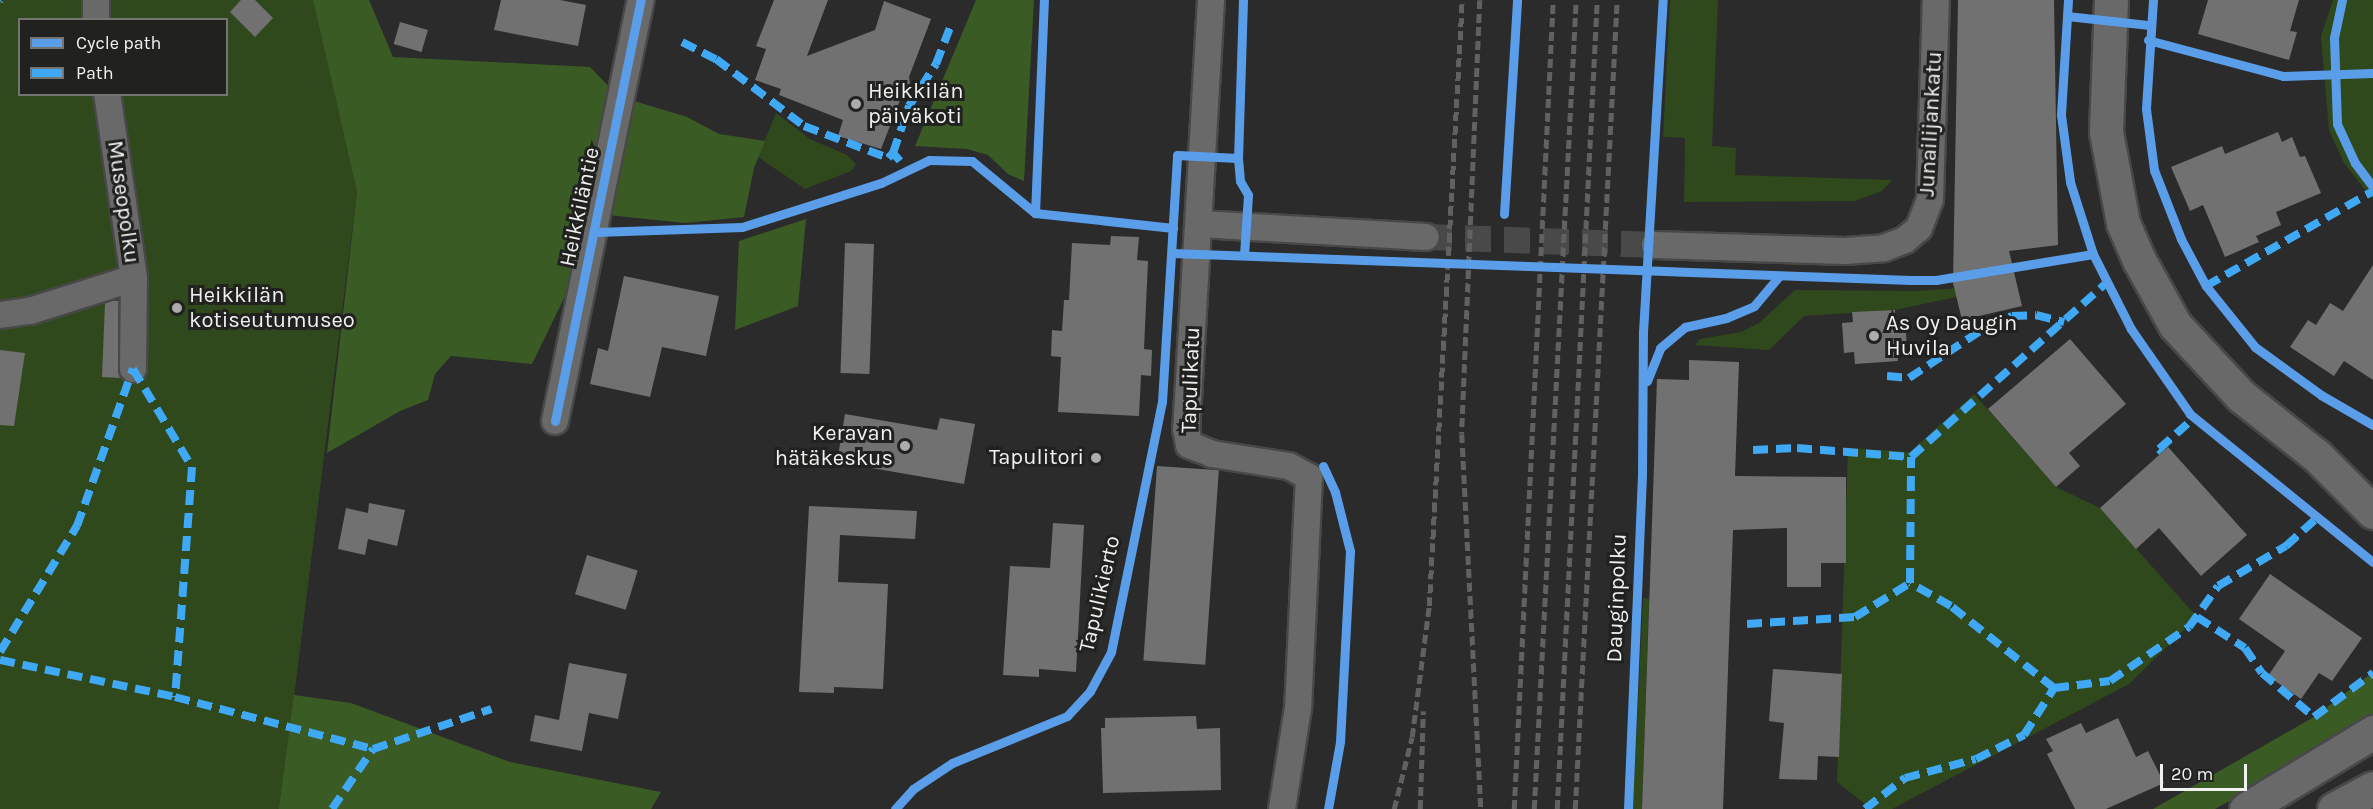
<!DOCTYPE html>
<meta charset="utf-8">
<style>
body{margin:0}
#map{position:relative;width:2373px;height:809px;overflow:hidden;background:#2b2b2b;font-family:Karla,sans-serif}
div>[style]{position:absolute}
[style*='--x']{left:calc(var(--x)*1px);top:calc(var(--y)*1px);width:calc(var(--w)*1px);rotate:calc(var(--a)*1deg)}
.green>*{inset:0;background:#2f491c}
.forest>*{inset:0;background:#3b5b25}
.building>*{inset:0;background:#717171;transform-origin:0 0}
.street-tunnel>*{height:26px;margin-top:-13px;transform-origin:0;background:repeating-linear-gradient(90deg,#494949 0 26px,transparent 0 39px)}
.roads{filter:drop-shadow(2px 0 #484848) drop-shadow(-2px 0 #484848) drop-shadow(0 2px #484848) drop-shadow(0 -2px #484848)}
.street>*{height:26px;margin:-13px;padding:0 13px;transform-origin:13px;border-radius:13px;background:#686968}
.secondary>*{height:33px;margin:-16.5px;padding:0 16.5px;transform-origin:16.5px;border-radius:16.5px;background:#686968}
.rail>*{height:4.5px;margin-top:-2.25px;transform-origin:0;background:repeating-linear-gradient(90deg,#616161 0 9px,transparent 0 13.5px)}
.quiet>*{height:8px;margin-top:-4px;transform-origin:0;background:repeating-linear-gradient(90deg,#3fa9f5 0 15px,transparent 0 23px)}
.cycleway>*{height:9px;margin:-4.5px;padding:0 4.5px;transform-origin:4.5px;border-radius:4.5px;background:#5a9eea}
.dots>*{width:16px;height:16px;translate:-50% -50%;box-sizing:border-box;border:3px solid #212220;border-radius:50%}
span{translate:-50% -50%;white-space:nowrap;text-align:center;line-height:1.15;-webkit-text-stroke:6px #212220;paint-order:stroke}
.poi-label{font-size:22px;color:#f0f1f0}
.left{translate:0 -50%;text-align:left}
.right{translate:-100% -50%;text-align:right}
.street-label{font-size:22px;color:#f0f1f0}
.legend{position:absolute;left:18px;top:18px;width:210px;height:78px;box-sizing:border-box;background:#212220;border:2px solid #747573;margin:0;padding:8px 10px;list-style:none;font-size:18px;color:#f0f1f0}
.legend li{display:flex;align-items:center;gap:12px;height:30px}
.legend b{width:30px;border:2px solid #747573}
.scale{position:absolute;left:2160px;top:764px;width:87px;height:27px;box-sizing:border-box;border:3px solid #f0f1f0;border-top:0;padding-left:8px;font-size:18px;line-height:21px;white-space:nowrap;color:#f0f1f0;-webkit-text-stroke:4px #212220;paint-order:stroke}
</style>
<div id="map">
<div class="green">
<div style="clip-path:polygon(evenodd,0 0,313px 0,357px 192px,280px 809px,0 809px,0 0,20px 20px,226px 20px,226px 94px,20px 94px,20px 20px)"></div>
<div style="clip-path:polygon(1670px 0,1718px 0,1712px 146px,1736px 148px,1735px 175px,1892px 180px,1882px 191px,1855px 201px,1684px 202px,1685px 138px,1663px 137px)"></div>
<div style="clip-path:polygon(2333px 0,2373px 0,2373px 200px,2344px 163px,2329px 130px,2321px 36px)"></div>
<div style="clip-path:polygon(776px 113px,810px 139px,847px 155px,856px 164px,851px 171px,805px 189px,758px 157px)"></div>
<div style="clip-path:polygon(2017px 284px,1895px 310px,1804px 316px,1769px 350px,1695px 345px,1700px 339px,1741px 332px,1759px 323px,1795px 290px,1917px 291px)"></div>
<div style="clip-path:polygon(1974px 394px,2056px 487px,2100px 508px,2197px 617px,2129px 684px,1892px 809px,1871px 809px,1837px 782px,1848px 448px,1910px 452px)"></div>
<div style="clip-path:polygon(1643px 598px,1649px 599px,1642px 809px,1633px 809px)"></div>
</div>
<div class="forest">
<div style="clip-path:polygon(313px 0,369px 0,393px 57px,590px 67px,614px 92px,586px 253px,532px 364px,451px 356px,435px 374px,428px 400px,400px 411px,327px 453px,357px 192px)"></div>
<div style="clip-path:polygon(976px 0,1034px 0,1024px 181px,1008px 174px,988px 155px,967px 149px,915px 146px)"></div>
<div style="clip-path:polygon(631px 100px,687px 117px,719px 134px,765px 141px,754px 168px,744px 217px,685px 223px,608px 215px)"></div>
<div style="clip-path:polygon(806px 219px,798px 306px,735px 330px,739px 241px)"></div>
<div style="clip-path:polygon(2373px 672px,2373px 719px,2215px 809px,2153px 809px,2314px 717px)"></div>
<div style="clip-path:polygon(294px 695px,351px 703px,510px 762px,661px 792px,651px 809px,279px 809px)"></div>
</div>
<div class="building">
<div style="clip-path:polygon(241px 0,255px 0,273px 18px,255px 37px,230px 12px)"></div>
<div style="clip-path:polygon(501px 0,560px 0,586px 5px,578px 46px,494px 30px)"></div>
<div style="clip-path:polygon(774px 0,828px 0,807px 56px,875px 30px,884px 1px,931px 19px,909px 77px,911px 92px,902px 95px,881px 149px,838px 136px,843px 120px,779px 95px,781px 89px,755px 80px,766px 49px,756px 46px)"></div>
<div style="clip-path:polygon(1958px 0,2054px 0,2058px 245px,2009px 251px,2022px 306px,1962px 320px,1953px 283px)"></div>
<div style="clip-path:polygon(2208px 0,2299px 0,2290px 31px,2297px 32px,2289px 60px,2198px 34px)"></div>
<div style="left:400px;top:22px;width:29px;height:23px;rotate:16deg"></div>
<div style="clip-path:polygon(2278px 132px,2282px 142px,2292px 137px,2300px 157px,2305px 156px,2321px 193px,2276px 212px,2281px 225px,2256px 236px,2259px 242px,2225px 257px,2203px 205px,2190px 211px,2171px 167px,2222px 146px,2225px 154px)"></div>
<div style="clip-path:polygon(1111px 236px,1139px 237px,1137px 260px,1148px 261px,1144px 349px,1152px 350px,1151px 376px,1141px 375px,1139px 416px,1058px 412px,1061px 357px,1051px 356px,1052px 330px,1062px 331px,1064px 300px,1069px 300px,1072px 243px,1110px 245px)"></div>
<div style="left:845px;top:243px;width:29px;height:130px;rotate:2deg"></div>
<div style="clip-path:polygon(2373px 265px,2373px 380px,2344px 361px,2334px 376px,2290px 347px,2308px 320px,2316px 325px,2330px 303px,2343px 311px)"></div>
<div style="clip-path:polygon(624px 276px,719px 296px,706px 356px,662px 347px,650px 397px,590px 384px,598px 348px,608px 351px)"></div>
<div style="clip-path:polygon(111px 301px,119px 301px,118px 369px,122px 378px,102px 377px,105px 303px)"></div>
<div style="clip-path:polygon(1895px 310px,1895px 319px,1905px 319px,1907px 348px,1897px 349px,1898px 361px,1855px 364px,1854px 352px,1844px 353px,1842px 323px,1853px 322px,1852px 312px)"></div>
<div style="clip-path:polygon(2070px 339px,2126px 404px,2069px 453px,2080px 466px,2056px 487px,1988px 409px)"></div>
<div style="clip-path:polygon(0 350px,25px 353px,14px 426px,0 425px)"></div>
<div style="clip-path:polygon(1689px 360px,1739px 362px,1735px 476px,1846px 477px,1846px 563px,1821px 563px,1821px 587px,1787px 587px,1787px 528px,1733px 530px,1723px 809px,1642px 809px,1657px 379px,1689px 380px)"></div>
<div style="clip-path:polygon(845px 414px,937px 430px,940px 418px,975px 424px,964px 484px,837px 462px)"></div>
<div style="clip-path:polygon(2168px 447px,2247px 535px,2201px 576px,2159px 528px,2136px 549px,2100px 508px)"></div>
<div style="left:1157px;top:466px;width:62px;height:195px;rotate:4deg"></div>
<div style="clip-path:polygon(369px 503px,405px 510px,397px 546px,368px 539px,365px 555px,338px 549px,346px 508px,368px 513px)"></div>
<div style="clip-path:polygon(809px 506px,917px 511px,915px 539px,840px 535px,838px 582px,888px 584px,883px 689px,834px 687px,834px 693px,799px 692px)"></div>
<div style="clip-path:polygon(1053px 523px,1084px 525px,1076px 672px,1039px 669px,1039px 677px,1003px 675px,1010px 566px,1050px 568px)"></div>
<div style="left:587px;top:555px;width:53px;height:41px;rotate:17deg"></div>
<div style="clip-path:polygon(2270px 574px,2362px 638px,2332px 681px,2319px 673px,2301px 699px,2268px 676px,2285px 651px,2239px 619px)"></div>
<div style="clip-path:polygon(569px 663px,627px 674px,618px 719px,589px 713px,582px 751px,530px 741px,535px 715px,559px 720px)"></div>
<div style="clip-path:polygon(1773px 669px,1842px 674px,1839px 757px,1818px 756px,1817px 780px,1779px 779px,1784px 723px,1769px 721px)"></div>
<div style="clip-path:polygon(1196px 716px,1197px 729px,1220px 728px,1221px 790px,1103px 793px,1101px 728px,1105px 728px,1105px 718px)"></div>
<div style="clip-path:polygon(2118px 718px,2136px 757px,2148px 751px,2164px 783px,2106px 809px,2075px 809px,2047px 754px,2053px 751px,2046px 739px,2081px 723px,2086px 733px)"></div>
</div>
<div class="street-tunnel">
<div style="--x:1426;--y:237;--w:229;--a:2"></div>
</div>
<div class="roads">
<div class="street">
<div style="--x:96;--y:0;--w:20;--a:90"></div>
<div style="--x:1211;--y:0;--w:430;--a:93.3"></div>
<div style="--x:1186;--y:429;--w:16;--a:79"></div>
<div style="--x:1189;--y:445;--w:25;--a:21"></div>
<div style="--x:1212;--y:454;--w:78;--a:8.9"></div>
<div style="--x:1289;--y:466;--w:23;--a:29"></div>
<div style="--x:1309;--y:477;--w:231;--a:92.7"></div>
<div style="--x:1298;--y:708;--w:102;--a:99"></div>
<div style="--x:1200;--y:224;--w:226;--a:3.3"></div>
<div style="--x:1655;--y:245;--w:190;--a:1.8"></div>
<div style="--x:1845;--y:251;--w:39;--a:-4"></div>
<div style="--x:1884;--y:248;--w:22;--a:-21"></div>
<div style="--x:1905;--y:240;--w:18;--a:-41"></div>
<div style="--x:1919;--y:228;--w:31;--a:-69"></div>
<div style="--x:1930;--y:199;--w:199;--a:-88.3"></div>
<div style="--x:0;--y:315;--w:30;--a:-8"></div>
<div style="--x:30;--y:311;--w:109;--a:-17.6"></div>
<div style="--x:134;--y:278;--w:186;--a:-98.3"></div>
<div style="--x:133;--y:369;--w:91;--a:-89.4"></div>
<div style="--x:555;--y:421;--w:430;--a:-78.5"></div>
</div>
<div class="secondary">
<div style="--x:2111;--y:0;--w:132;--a:92.2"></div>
<div style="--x:2106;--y:132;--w:93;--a:79.4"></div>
<div style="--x:2123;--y:223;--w:40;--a:66.6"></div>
<div style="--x:2139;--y:260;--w:74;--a:61"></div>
<div style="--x:2175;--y:325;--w:97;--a:47.1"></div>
<div style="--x:2241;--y:396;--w:97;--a:38.3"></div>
<div style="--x:2317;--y:456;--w:79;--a:45"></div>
<div style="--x:2246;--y:809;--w:149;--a:-31.2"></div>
<div style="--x:2334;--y:809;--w:44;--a:-28.3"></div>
</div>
</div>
<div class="rail">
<div style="--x:1480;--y:0;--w:434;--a:92.4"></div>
<div style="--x:1462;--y:434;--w:375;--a:87.1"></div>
<div style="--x:1394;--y:809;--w:74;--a:-76"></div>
<div style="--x:1412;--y:737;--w:132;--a:-82.6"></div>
<div style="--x:1429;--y:606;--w:607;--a:-86.88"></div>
<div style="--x:1420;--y:809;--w:98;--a:-88.2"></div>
<div style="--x:1514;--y:809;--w:810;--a:-87.24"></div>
<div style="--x:1534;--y:809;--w:810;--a:-87.03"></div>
<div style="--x:1557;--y:809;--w:810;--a:-87.17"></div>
<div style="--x:1575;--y:809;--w:810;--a:-87.03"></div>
</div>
<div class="quiet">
<div style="--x:0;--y:1;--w:1;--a:-45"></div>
<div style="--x:682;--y:42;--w:38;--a:27"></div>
<div style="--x:716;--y:59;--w:111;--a:37.3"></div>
<div style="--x:804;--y:126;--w:90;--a:20.9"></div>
<div style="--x:888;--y:158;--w:7;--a:-45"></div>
<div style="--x:900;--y:161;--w:11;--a:-131"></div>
<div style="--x:893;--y:153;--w:50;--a:-71.2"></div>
<div style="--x:909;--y:106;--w:50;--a:-57.3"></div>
<div style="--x:936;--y:64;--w:39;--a:-69"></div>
<div style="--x:2206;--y:286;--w:192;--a:-29.6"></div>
<div style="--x:133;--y:369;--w:114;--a:59"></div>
<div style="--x:192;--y:467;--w:231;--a:94.2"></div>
<div style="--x:1887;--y:376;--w:22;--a:5"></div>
<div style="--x:1909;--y:378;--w:95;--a:-33.4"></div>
<div style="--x:1988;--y:326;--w:26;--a:-23"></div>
<div style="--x:2012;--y:316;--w:24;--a:-2"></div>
<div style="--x:2036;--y:315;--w:29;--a:14"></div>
<div style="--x:1753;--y:450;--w:44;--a:-2.6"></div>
<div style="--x:1797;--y:448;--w:114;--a:4.5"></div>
<div style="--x:2162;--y:452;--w:4;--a:-135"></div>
<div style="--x:2159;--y:449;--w:47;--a:-41.5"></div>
<div style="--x:2197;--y:617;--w:57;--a:32.9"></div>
<div style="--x:2245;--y:648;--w:30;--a:56"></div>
<div style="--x:2262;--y:673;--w:68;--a:40.2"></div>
<div style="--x:2314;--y:717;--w:74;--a:-36.7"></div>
<div style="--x:1747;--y:624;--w:108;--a:-3.7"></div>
<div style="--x:1855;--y:617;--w:65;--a:-31.7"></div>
<div style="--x:0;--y:652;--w:148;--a:-58.6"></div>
<div style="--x:77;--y:526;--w:167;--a:-70.4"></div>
<div style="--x:0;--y:660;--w:179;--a:11.9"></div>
<div style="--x:175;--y:697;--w:205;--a:14.7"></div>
<div style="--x:2054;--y:688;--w:132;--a:-141.5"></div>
<div style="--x:1951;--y:606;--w:47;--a:-150.7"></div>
<div style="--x:1910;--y:583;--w:126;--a:-89.5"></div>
<div style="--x:1911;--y:457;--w:261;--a:-41.7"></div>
<div style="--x:332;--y:809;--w:73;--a:-55.7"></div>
<div style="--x:373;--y:749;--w:125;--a:-18.7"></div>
<div style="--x:1865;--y:809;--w:51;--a:-37.8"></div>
<div style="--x:1905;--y:778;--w:73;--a:-15"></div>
<div style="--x:1976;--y:759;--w:54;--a:-26.6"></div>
<div style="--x:2024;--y:735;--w:56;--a:-57.4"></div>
<div style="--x:2054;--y:688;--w:56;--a:-7.1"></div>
<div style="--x:2110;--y:681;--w:96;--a:-34.4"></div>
<div style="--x:2189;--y:627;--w:50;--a:-54.7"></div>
<div style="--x:2218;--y:586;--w:79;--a:-30.5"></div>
<div style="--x:2286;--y:546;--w:42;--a:-42.1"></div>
</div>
<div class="cycleway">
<div style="--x:1243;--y:0;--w:158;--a:91.8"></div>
<div style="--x:1238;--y:158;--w:23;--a:85"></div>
<div style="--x:1240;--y:181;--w:16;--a:60"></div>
<div style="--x:1248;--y:195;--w:60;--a:93.8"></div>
<div style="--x:2068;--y:0;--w:115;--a:93.5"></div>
<div style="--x:2061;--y:115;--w:68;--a:82.3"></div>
<div style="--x:2070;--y:182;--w:76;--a:72.3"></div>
<div style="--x:2093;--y:254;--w:84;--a:63.1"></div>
<div style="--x:2131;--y:329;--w:103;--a:55.2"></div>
<div style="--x:2190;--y:414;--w:235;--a:39"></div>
<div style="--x:2153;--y:0;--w:109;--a:93.7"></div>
<div style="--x:2146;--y:109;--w:62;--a:82.5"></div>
<div style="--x:2154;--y:170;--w:74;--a:68.6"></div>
<div style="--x:2181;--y:239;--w:53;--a:62"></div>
<div style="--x:2206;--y:286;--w:78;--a:51.2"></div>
<div style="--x:2255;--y:347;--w:82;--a:36"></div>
<div style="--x:2321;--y:395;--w:60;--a:30"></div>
<div style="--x:2342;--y:0;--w:39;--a:102"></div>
<div style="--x:2334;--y:38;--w:86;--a:88"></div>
<div style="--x:2337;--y:124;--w:43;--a:65.2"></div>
<div style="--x:2355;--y:163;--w:30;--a:53"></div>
<div style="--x:2067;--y:16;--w:81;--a:6.3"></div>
<div style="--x:2148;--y:40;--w:140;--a:14.9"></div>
<div style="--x:2283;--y:76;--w:90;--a:-1.9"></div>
<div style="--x:1035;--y:213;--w:213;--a:-87.6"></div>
<div style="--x:1504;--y:214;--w:214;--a:-86.5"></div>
<div style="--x:596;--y:232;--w:146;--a:-2"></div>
<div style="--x:742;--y:227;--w:146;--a:-17.6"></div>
<div style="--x:881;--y:183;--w:53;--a:-25.6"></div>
<div style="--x:929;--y:160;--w:43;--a:1.3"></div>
<div style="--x:972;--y:161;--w:82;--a:39.5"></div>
<div style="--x:1035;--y:213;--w:139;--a:6.2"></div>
<div style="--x:1172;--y:253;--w:739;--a:2.09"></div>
<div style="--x:1911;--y:280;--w:25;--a:0"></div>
<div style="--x:1936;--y:280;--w:159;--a:-9.4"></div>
<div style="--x:1647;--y:381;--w:35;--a:-68"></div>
<div style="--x:1660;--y:348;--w:33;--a:-40"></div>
<div style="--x:1685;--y:327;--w:42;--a:-12.4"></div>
<div style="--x:1726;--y:318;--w:30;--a:-23"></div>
<div style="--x:1754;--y:306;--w:39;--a:-50"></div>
<div style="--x:555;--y:421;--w:430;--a:-78.5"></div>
<div style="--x:1323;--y:466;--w:29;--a:65"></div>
<div style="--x:1335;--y:492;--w:61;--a:75.7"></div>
<div style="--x:1350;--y:551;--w:191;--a:93"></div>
<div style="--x:1340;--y:742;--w:68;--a:100.2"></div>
<div style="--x:895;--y:809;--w:27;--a:-48"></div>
<div style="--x:913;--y:789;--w:47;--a:-33.7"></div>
<div style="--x:952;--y:763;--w:124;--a:-22.2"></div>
<div style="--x:1067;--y:716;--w:34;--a:-47"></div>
<div style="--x:1090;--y:691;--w:44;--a:-61.7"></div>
<div style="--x:1111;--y:652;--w:255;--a:-78.5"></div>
<div style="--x:1162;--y:402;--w:247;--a:-86.5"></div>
<div style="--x:1177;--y:155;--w:61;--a:2.8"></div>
<div style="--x:1628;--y:809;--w:336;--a:-87.6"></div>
<div style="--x:1642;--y:473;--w:141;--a:-89.6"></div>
<div style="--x:1643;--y:332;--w:333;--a:-86.6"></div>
</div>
<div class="dots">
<div style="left:856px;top:104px;background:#abacab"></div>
<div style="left:177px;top:308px;background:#abacab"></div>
<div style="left:1874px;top:336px;background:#abacab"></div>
<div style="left:905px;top:446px;background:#abacab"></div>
<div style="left:1096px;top:458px;background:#abacab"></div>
</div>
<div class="poi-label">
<span class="left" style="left:868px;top:104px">Heikkilän<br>päiväkoti</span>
<span class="left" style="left:189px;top:308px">Heikkilän<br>kotiseutumuseo</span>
<span class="left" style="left:1886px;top:336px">As Oy Daugin<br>Huvila</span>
<span class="right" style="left:893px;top:446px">Keravan<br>hätäkeskus</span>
<span class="right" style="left:1084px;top:458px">Tapulitori</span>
</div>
<div class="street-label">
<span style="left:1931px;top:124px;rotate:-87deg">Junailijankatu</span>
<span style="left:123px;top:202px;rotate:82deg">Museopolku</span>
<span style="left:580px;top:207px;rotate:-78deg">Heikkiläntie</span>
<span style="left:1191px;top:380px;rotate:-88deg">Tapulikatu</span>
<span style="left:1100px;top:594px;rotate:-77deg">Tapulikierto</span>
<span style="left:1617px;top:598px;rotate:-88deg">Dauginpolku</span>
</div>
<ul class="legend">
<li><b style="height:8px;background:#5a9eea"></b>Cycle path</li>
<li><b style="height:8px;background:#3fa9f5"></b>Path</li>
</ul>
<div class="scale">20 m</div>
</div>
